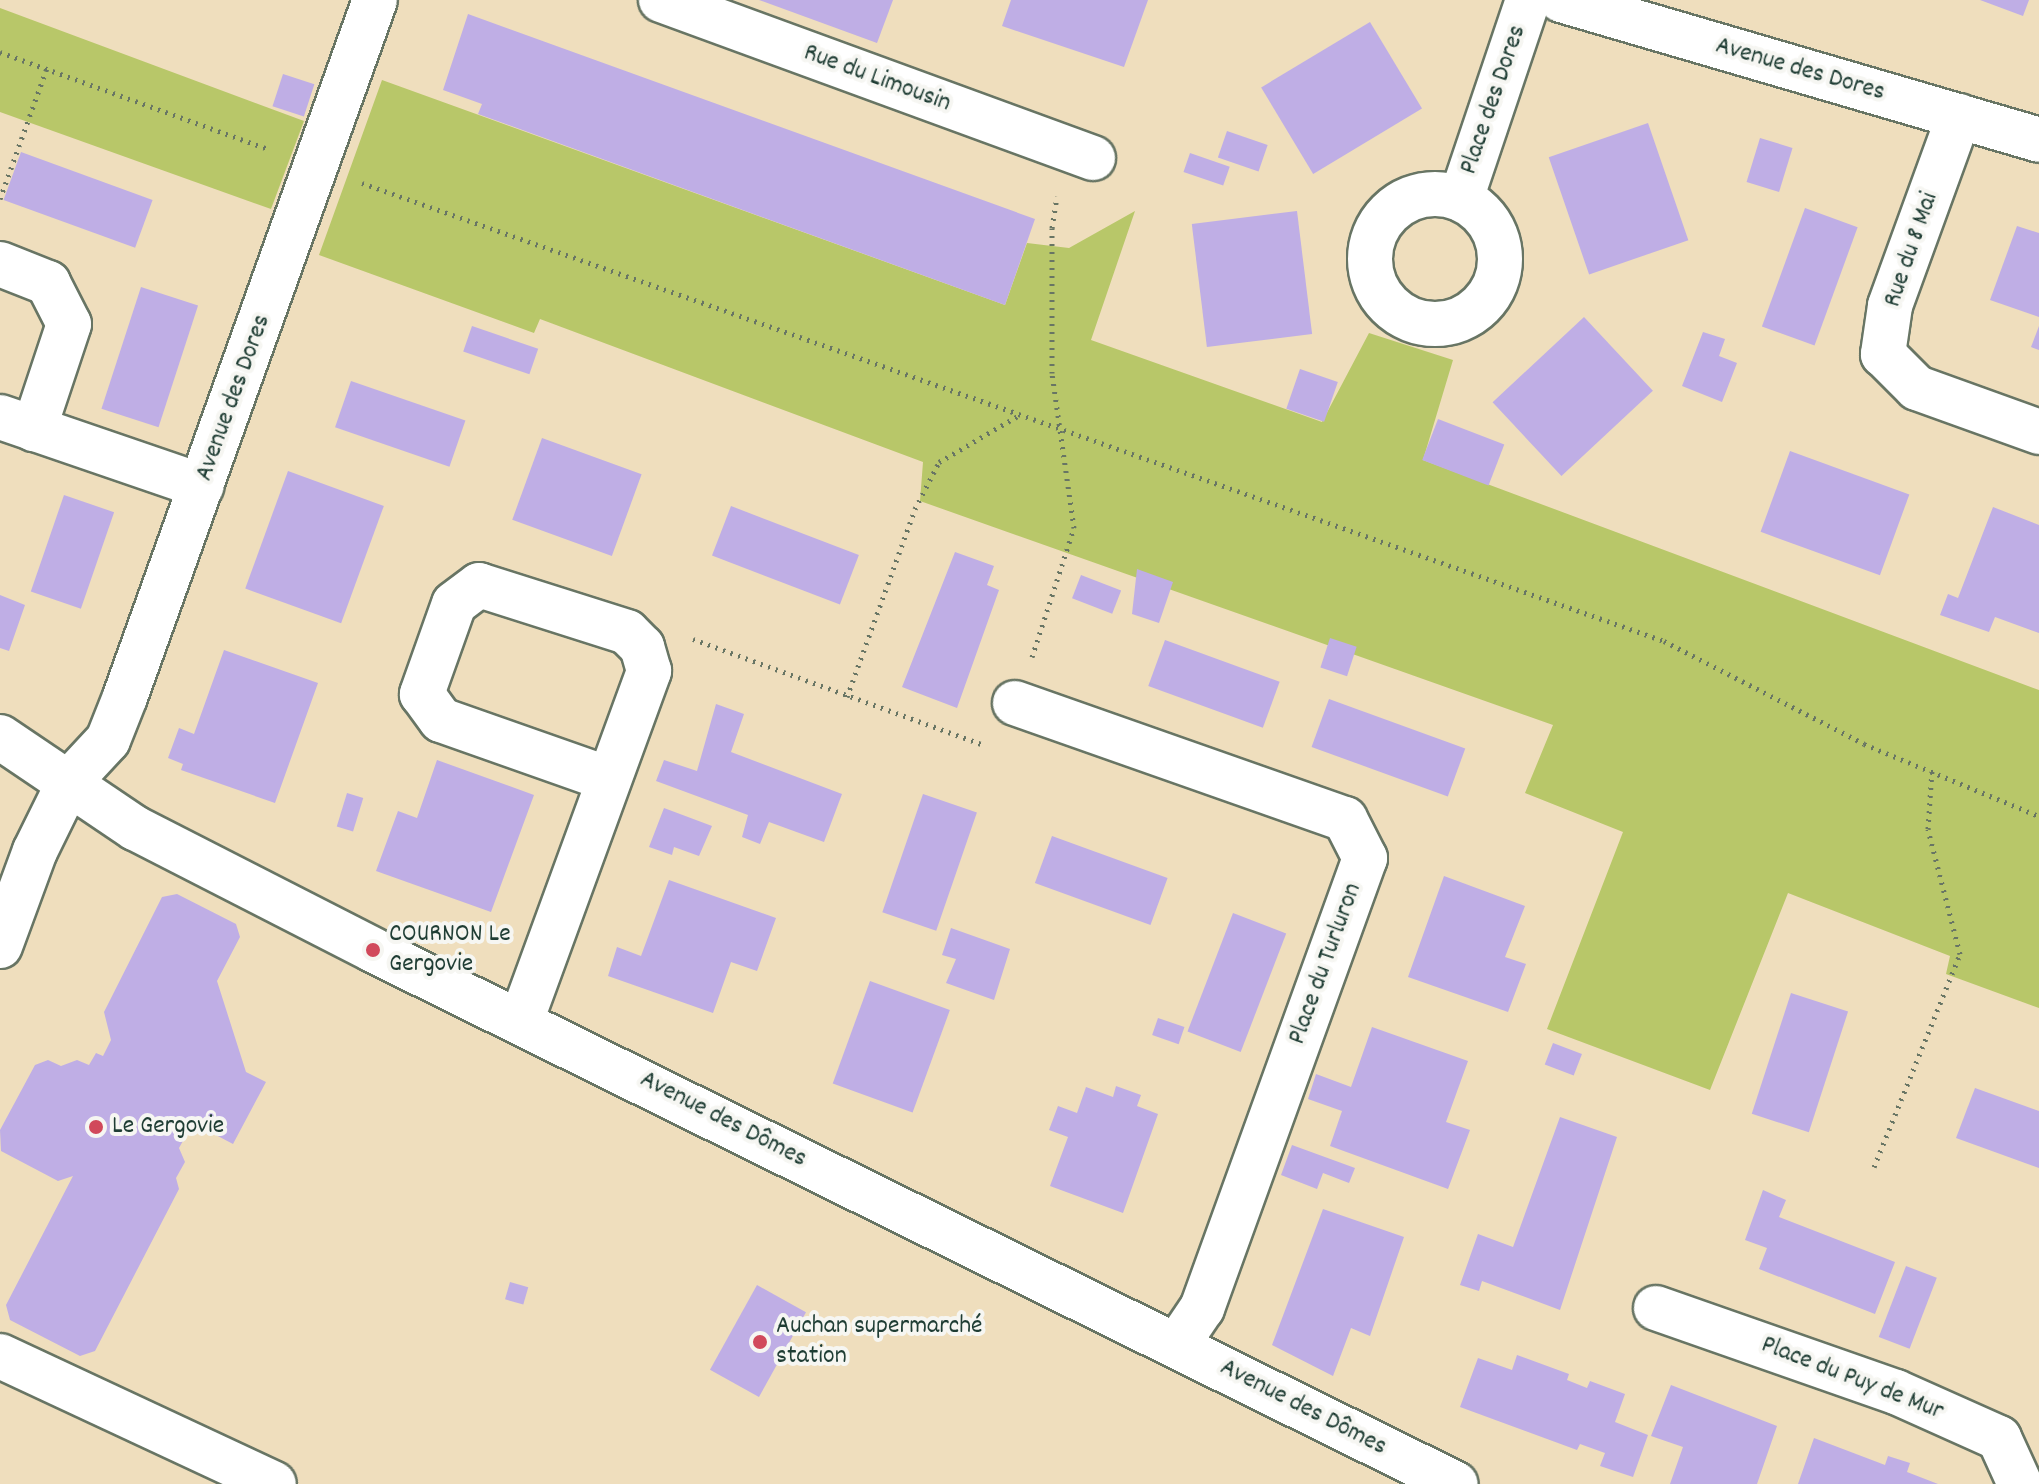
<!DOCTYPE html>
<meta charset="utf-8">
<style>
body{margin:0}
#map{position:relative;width:2039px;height:1484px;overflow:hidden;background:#efdebd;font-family:Dekko,sans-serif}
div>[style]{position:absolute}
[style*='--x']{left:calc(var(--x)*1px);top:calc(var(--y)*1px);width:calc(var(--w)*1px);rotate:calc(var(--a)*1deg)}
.green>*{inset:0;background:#b8c769}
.building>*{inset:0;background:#bfaee5;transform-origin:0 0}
.path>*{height:5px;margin-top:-2.5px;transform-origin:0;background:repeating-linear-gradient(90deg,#687564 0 2px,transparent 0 8px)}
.roads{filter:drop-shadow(2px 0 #687564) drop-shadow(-2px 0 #687564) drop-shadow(0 2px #687564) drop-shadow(0 -2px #687564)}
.minor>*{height:44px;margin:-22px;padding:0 22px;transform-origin:22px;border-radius:22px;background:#fff}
.minor>.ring{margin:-22px;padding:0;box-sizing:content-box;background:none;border:44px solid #fff;border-radius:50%}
.dots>*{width:22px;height:22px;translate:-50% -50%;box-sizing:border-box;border:4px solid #f6f6f2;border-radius:50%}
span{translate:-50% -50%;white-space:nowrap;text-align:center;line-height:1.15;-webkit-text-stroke:8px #f6f6f2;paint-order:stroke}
.street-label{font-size:26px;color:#1f3d34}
.poi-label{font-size:26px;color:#1f3d34}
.left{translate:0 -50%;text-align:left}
</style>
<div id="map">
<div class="green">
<div style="clip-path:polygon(0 8px,304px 121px,271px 209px,0 112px)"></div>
<div style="clip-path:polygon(382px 80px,1005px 305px,1027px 243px,1069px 248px,1135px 211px,1091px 340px,1322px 422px,1369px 333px,1453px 360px,1423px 460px,2039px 690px,2039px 1008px,1946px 974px,1950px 956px,1788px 893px,1710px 1090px,1547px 1029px,1623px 832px,1525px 793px,1553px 725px,920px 501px,923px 462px,540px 319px,534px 333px,319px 255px)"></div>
</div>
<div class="building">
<div style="clip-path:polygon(759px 0,893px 0,877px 43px)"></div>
<div style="clip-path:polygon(1011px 0,1148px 0,1124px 67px,1002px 26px)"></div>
<div style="clip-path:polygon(1980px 0,2029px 0,2023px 16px)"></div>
<div style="clip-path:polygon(468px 14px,1035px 219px,1005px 305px,478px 114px,482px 104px,443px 90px)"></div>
<div style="left:1370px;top:22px;width:101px;height:127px;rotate:59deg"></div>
<div style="left:283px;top:74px;width:33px;height:34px;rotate:18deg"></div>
<div style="left:1648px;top:123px;width:124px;height:105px;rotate:71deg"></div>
<div style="left:1227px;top:131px;width:43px;height:28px;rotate:19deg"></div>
<div style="left:1760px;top:138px;width:34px;height:46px;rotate:17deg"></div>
<div style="left:21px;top:152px;width:140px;height:51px;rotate:20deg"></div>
<div style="left:1190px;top:153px;width:42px;height:20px;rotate:19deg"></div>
<div style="left:1805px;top:208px;width:56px;height:126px;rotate:20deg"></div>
<div style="left:1297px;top:211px;width:124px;height:106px;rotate:83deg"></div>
<div style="clip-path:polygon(2017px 226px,2039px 233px,2039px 317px,1990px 300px)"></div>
<div style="left:141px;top:287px;width:60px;height:128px;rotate:18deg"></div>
<div style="left:1584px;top:317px;width:101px;height:125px;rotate:47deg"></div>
<div style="left:472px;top:326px;width:70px;height:27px;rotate:19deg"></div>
<div style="clip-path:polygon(2039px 326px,2039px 350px,2031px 347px)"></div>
<div style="clip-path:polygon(1703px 332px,1725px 339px,1719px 356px,1737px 363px,1722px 402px,1682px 386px)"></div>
<div style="left:1300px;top:369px;width:40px;height:42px;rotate:19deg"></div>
<div style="left:351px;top:381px;width:121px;height:49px;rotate:19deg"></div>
<div style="left:1438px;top:419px;width:71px;height:44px;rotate:21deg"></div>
<div style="left:542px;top:438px;width:106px;height:87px;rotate:20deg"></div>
<div style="left:1790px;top:451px;width:127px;height:86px;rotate:20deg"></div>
<div style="left:288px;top:471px;width:102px;height:125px;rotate:20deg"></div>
<div style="left:64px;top:495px;width:53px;height:102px;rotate:19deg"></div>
<div style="left:731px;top:506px;width:137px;height:53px;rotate:21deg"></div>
<div style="clip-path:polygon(1993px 507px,2039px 525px,2039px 633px,1995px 617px,1989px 632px,1940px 615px,1948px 594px,1958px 598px)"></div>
<div style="clip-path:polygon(955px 552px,994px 566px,987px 585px,999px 590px,957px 708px,902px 687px)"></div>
<div style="clip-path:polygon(1137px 569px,1173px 582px,1159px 623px,1132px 614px)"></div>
<div style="left:1081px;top:575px;width:43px;height:25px;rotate:21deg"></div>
<div style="clip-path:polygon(0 595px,25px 605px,9px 651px,0 648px)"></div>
<div style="left:1330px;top:638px;width:28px;height:31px;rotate:18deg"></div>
<div style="left:1165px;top:640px;width:122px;height:49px;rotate:20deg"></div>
<div style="clip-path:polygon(224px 650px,318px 683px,275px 803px,181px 770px,183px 764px,168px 758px,179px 728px,194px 734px)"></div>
<div style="left:1329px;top:699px;width:145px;height:51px;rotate:20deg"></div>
<div style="clip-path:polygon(716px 704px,744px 714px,731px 752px,842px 794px,824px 842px,769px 822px,760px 844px,742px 837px,748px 815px,656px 781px,664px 760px,697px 771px)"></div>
<div style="clip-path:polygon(437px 760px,534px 795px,491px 912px,376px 871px,398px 811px,417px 818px)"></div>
<div style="left:347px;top:793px;width:17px;height:35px;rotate:17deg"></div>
<div style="left:923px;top:794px;width:57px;height:125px;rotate:19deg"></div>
<div style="clip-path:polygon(664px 808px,712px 826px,699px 856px,674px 847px,672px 855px,649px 847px)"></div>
<div style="left:1052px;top:836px;width:123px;height:50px;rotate:20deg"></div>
<div style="clip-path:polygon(1444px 876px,1525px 906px,1505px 957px,1526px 964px,1508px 1012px,1408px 977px)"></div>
<div style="clip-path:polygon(669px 880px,776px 918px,757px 971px,731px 962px,713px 1013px,608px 976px,617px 947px,641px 956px)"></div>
<div style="clip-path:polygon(177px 894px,236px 924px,240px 937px,217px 981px,246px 1072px,266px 1082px,233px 1144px,193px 1123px,179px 1148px,185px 1162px,176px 1178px,179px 1189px,95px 1351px,80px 1356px,10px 1320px,6px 1305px,73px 1176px,58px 1181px,1px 1151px,0 1130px,35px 1065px,48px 1060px,61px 1066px,77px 1060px,89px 1065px,96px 1053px,103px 1056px,111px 1040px,104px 1012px,162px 897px)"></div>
<div style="left:1233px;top:913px;width:57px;height:127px;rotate:21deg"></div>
<div style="clip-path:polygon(951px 928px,1010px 949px,994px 1000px,946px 983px,956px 959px,942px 955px)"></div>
<div style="left:870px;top:981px;width:85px;height:109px;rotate:20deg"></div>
<div style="left:1791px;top:993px;width:60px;height:127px;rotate:18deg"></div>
<div style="left:1158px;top:1018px;width:28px;height:18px;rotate:19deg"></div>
<div style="clip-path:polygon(1372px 1027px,1468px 1061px,1446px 1122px,1470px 1130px,1448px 1189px,1330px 1146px,1342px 1111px,1308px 1099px,1316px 1074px,1351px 1087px)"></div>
<div style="left:1553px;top:1043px;width:31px;height:23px;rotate:21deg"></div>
<div style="clip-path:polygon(1116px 1086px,1141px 1095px,1137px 1106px,1158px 1114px,1123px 1213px,1050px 1186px,1068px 1137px,1049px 1130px,1058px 1106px,1077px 1113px,1086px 1087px,1113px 1097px)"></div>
<div style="clip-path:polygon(1975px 1088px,2039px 1111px,2039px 1168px,1956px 1138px)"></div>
<div style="clip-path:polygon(1560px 1117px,1617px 1137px,1560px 1310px,1482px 1281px,1479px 1291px,1460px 1285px,1478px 1234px,1513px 1247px)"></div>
<div style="clip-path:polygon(1292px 1145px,1355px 1168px,1349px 1183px,1323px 1173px,1317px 1189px,1281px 1175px)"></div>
<div style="clip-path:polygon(1763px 1190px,1786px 1200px,1779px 1217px,1895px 1262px,1875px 1314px,1759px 1269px,1767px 1248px,1745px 1240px)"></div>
<div style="clip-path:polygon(1323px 1209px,1404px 1237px,1370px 1336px,1351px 1328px,1333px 1376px,1272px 1345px)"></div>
<div style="left:1906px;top:1266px;width:33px;height:76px;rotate:21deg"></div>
<div style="left:510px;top:1282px;width:19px;height:18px;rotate:16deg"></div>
<div style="left:757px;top:1285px;width:56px;height:97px;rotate:29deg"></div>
<div style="clip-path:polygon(1517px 1355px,1569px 1374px,1567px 1380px,1587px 1388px,1590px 1381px,1625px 1394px,1615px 1422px,1648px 1435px,1633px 1477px,1600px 1466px,1605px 1453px,1580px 1444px,1577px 1450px,1460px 1407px,1478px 1358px,1512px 1370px)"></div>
<div style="clip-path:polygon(1671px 1385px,1777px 1426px,1757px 1484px,1670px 1484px,1683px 1447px,1651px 1436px)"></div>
<div style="clip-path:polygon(1814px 1438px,1885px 1465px,1888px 1456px,1910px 1463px,1907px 1472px,1938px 1484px,1798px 1484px)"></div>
</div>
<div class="path">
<div style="--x:0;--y:52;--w:287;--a:19.9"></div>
<div style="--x:362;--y:183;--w:1380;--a:19.38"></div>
<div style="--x:1664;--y:641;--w:225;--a:27.2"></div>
<div style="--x:1864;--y:744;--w:189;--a:22.4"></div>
<div style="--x:0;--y:199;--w:139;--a:-70.3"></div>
<div style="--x:693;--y:639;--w:310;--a:20"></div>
<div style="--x:1032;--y:657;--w:136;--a:-72"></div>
<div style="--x:1074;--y:528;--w:157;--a:-98.1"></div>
<div style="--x:1052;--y:373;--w:145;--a:-90"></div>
<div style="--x:1052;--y:228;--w:32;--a:-81"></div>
<div style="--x:847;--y:697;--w:200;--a:-70.1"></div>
<div style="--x:915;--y:509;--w:53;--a:-62.9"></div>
<div style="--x:939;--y:462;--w:95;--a:-30.3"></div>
<div style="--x:1874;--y:1167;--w:230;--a:-68"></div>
<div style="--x:1960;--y:954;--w:129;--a:-104.4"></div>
<div style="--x:1928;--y:829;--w:58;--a:-86.1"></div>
</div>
<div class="roads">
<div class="minor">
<div style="--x:661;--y:0;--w:460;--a:20.1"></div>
<div style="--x:1561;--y:0;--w:498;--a:16.3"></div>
<div style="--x:1959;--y:116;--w:202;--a:110"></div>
<div style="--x:1890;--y:306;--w:49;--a:98.3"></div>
<div style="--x:1883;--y:354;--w:48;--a:45"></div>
<div style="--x:1917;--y:388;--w:130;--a:19.8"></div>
<div class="ring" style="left:1370px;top:194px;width:86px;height:86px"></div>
<div style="--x:1461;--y:199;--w:210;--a:-71.4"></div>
<div style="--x:0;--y:264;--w:52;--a:21.6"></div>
<div style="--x:48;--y:283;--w:46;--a:62.9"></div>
<div style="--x:69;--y:324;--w:111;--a:108.4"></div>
<div style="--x:0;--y:417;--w:213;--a:18.9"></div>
<div style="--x:1015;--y:703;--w:350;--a:19.4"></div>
<div style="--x:1345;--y:819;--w:44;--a:62.9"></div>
<div style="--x:1365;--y:858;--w:479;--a:109.9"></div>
<div style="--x:1202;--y:1308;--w:45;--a:124"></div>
<div style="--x:0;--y:737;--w:163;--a:34"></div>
<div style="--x:135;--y:828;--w:267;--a:27.1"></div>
<div style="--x:373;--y:950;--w:1207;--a:26.25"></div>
<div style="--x:0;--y:946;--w:101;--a:-69.8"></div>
<div style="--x:35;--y:851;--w:77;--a:-63.8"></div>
<div style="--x:69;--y:782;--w:57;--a:-47.1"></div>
<div style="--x:108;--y:740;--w:46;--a:-68.4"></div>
<div style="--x:125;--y:697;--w:740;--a:-70.27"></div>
<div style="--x:521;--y:1021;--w:373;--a:-69.9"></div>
<div style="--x:649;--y:671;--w:25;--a:-106"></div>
<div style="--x:642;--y:647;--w:21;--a:-135"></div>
<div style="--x:627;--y:632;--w:155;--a:-162.4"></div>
<div style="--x:479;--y:585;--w:31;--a:143"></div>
<div style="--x:454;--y:604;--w:96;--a:109.6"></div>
<div style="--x:422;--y:694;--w:32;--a:54"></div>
<div style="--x:441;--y:720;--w:178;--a:19.4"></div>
<div style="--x:1656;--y:1308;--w:254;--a:19.3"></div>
<div style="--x:1896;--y:1392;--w:113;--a:24.1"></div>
<div style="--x:1999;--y:1438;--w:51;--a:65.5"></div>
<div style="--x:0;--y:1356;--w:302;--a:25"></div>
</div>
</div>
<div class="dots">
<div style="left:373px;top:950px;background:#d1495b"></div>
<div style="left:96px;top:1127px;background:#d1495b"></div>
<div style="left:760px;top:1342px;background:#d1495b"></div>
</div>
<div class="street-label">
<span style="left:1800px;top:70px;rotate:16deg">Avenue des Dores</span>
<span style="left:877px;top:79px;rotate:20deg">Rue du Limousin</span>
<span style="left:1494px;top:100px;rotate:-71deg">Place des Dores</span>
<span style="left:1912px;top:250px;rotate:-71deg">Rue du 8 Mai</span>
<span style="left:234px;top:398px;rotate:-70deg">Avenue des Dores</span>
<span style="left:1326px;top:964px;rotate:-70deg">Place du Turluron</span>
<span style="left:723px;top:1120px;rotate:27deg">Avenue des Dômes</span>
<span style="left:1852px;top:1379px;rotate:21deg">Place du Puy de Mur</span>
<span style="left:1303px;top:1408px;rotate:27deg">Avenue des Dômes</span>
</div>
<div class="poi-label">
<span class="left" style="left:389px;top:950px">COURNON Le<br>Gergovie</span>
<span class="left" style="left:112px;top:1127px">Le Gergovie</span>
<span class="left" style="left:776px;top:1342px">Auchan supermarché<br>station</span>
</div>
</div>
